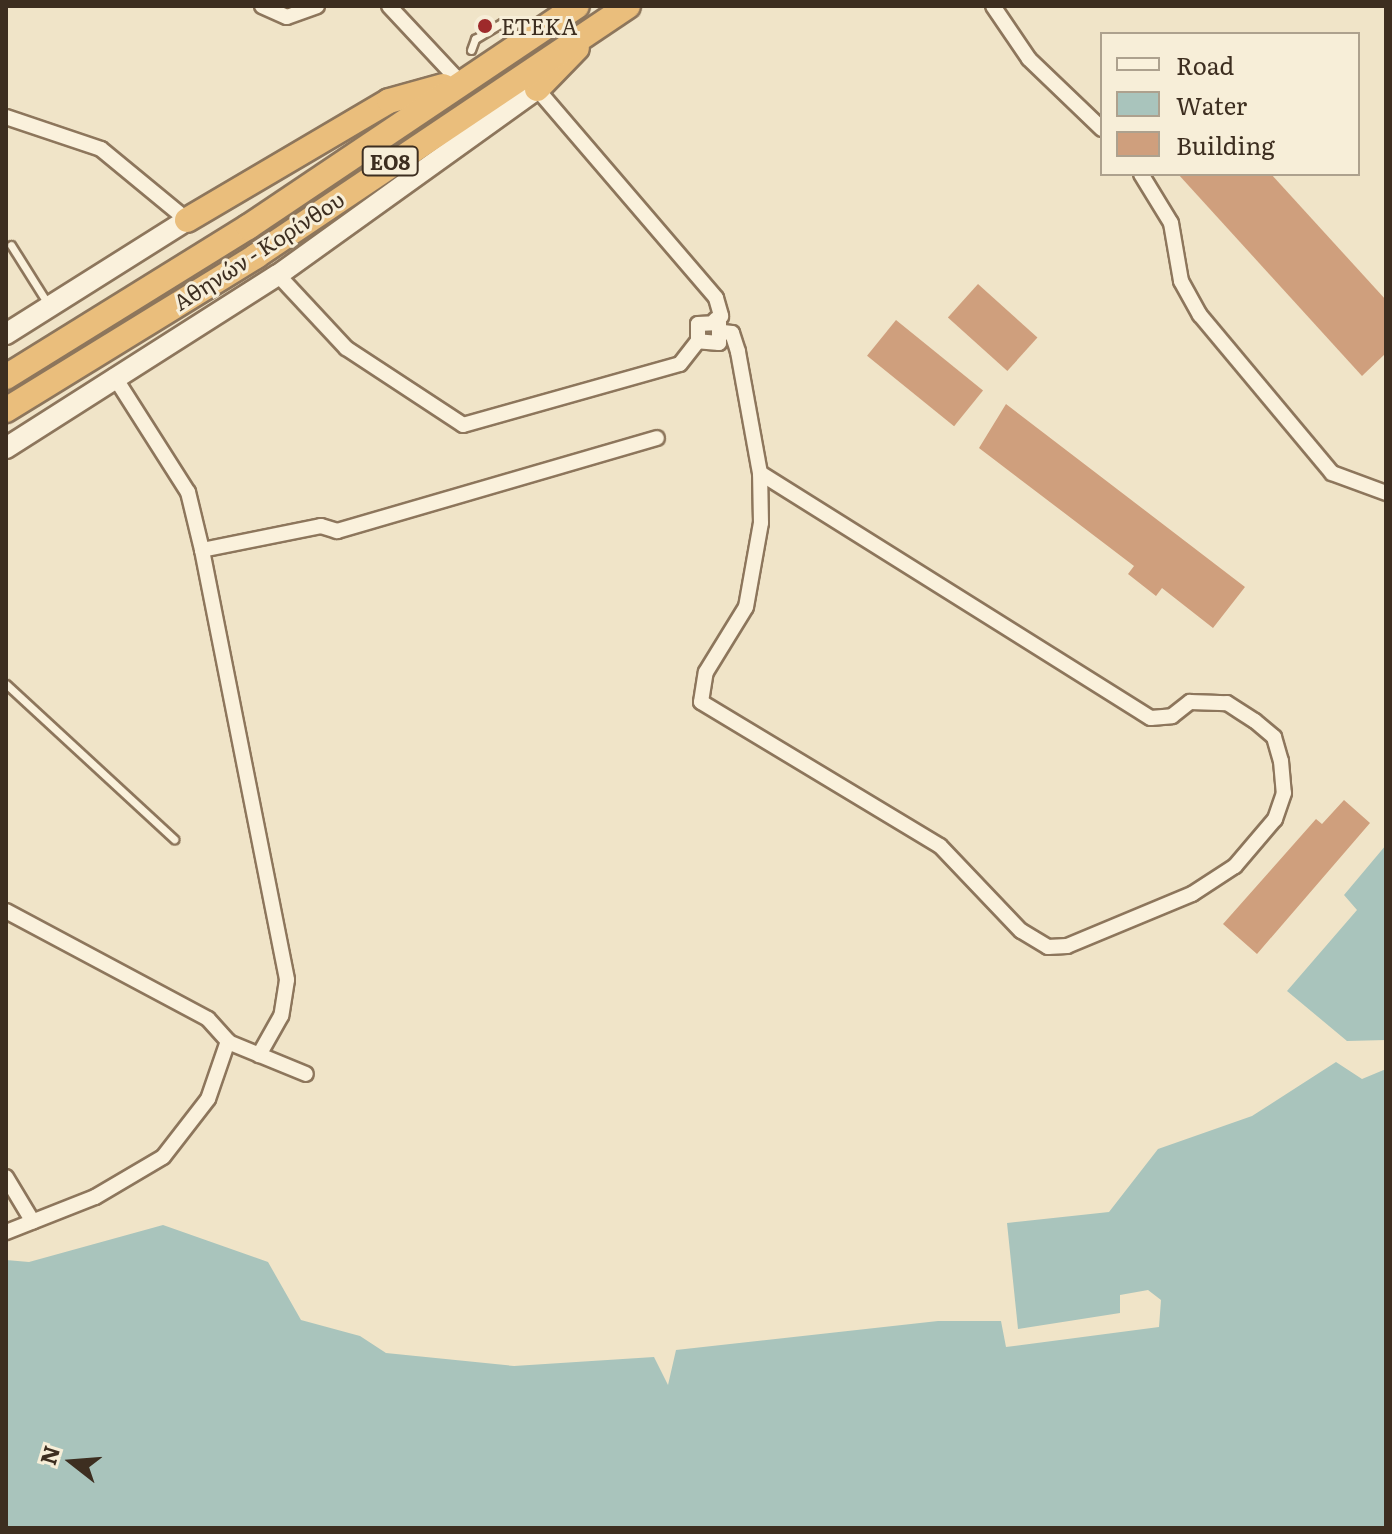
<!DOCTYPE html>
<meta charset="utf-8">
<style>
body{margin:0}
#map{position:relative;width:1392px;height:1534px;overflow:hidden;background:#f0e4c8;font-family:Literata,serif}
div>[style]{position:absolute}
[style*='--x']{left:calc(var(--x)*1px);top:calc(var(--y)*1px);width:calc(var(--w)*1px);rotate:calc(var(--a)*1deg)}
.water>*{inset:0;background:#a9c4bc}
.building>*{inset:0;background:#cf9f7d;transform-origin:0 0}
.roads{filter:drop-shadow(2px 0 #8d765c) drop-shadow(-2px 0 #8d765c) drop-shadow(0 2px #8d765c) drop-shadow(0 -2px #8d765c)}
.service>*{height:7px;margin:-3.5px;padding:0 3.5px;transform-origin:3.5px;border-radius:3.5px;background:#faf1dc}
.minor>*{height:14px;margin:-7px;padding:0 7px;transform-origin:7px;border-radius:7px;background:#faf1dc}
.secondary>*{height:20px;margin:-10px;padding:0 10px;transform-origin:10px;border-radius:10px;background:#faf1dc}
.trunk>*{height:24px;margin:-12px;padding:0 12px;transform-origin:12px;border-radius:12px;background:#eabe7c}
.dots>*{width:22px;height:22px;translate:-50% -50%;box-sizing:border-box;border:4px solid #f7eed8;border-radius:50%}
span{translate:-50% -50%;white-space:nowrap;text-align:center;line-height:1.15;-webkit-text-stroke:6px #f7eed8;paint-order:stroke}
.shield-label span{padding:2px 6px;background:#f7eed8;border:2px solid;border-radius:6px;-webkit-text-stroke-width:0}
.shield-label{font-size:20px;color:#3d2e20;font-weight:700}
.poi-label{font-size:22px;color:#3d2e20}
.left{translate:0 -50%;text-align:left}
.street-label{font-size:22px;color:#3d2e20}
.frame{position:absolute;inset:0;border:8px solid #3d2e20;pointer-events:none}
.legend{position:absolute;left:1100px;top:32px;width:260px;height:144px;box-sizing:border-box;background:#f7eed8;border:2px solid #ada18e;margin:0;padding:10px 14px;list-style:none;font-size:24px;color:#3d2e20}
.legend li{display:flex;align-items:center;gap:16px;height:40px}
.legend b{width:40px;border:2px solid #ada18e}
.north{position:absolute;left:32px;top:1422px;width:80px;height:80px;-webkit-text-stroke:6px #f7eed8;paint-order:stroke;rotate:287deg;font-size:22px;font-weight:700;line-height:32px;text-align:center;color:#3d2e20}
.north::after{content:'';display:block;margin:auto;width:28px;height:36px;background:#3d2e20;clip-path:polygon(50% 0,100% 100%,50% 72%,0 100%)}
</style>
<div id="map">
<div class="water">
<div style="clip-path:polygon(1386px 845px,1386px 1040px,1347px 1041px,1287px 991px,1357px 910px,1344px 895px)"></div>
<div style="clip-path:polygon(1336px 1062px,1362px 1079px,1386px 1069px,1386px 1528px,6px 1528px,6px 1260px,29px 1262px,163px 1225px,268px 1262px,301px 1320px,360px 1336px,386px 1353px,514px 1366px,654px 1357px,668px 1385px,676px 1350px,938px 1321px,1001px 1321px,1006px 1347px,1159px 1327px,1161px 1300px,1148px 1290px,1120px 1295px,1120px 1313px,1018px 1329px,1007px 1223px,1109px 1212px,1158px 1149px,1252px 1116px)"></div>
</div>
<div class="building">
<div style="clip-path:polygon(1178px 174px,1271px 174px,1386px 300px,1386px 353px,1362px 376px)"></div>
<div style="left:978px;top:284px;width:80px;height:45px;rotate:42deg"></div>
<div style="left:896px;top:320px;width:112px;height:46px;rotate:39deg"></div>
<div style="clip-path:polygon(1006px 404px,1245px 587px,1213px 628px,1162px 588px,1156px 596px,1128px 574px,1134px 566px,979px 448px)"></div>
<div style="clip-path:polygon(1344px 800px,1370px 823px,1257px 954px,1223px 924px,1316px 819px,1322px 824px)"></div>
</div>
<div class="roads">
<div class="service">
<div style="--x:471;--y:50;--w:12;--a:-70"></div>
<div style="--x:475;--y:39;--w:31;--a:-31"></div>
<div style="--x:502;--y:23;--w:12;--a:9"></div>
<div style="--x:11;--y:245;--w:70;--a:57.9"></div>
<div style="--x:6;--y:684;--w:229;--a:42.7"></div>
</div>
<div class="minor">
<div style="--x:262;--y:6;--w:27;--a:24"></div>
<div style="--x:287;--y:17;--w:32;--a:-20"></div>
<div style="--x:389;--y:6;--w:104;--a:46.9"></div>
<div style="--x:993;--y:6;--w:64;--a:55.8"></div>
<div style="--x:1029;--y:59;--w:101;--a:43.8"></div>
<div style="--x:537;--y:89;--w:275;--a:49.4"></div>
<div style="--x:716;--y:298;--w:19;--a:74"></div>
<div style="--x:721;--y:316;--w:7;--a:146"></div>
<div style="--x:6;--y:117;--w:100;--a:18.6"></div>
<div style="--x:101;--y:149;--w:112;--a:39.5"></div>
<div style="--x:1141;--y:174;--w:57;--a:58.5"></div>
<div style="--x:1171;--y:223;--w:59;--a:80.2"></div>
<div style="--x:1181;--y:281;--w:39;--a:61"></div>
<div style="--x:1200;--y:315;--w:206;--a:50.1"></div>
<div style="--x:1332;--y:473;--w:58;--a:20.3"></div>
<div style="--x:278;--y:275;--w:100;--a:47"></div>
<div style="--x:346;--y:348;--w:140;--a:33.3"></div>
<div style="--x:463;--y:425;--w:225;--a:-15.7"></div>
<div style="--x:680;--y:364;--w:29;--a:-52"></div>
<div style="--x:698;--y:341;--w:17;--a:-90"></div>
<div style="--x:698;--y:324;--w:21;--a:-3"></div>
<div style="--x:719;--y:323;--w:20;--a:90"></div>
<div style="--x:719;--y:343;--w:21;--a:-175"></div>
<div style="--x:723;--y:332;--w:9;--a:6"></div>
<div style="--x:732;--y:333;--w:20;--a:72"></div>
<div style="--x:738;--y:352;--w:123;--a:79.7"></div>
<div style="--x:760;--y:473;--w:461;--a:32.1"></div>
<div style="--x:1151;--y:718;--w:21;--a:-5"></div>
<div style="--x:1172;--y:716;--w:23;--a:-38"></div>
<div style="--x:1190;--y:702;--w:37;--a:2"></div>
<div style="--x:1227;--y:703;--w:33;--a:33"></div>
<div style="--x:1255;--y:721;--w:25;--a:40"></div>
<div style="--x:1274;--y:737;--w:25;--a:74"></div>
<div style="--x:1281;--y:761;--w:32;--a:85"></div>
<div style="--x:1284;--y:793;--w:28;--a:109"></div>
<div style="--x:1275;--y:819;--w:62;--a:130.4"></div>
<div style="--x:1235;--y:866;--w:51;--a:146.9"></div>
<div style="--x:1192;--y:894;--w:135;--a:157.4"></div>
<div style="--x:1067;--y:946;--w:19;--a:177"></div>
<div style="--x:1048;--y:947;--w:31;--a:-149"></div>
<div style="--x:1021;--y:931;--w:117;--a:-133.6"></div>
<div style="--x:940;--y:846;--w:279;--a:-148.9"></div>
<div style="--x:701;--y:702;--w:30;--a:-81"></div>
<div style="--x:706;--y:672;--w:76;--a:-58.4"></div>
<div style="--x:746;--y:607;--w:85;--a:-79.9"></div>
<div style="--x:761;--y:523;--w:50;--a:-91.1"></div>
<div style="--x:114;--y:376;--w:138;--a:57.5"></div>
<div style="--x:188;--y:492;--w:60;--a:76.4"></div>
<div style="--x:202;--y:550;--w:438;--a:78.8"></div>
<div style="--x:287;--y:980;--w:36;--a:99"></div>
<div style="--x:281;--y:1016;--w:45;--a:119.4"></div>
<div style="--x:202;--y:550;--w:121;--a:-11.4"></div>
<div style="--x:321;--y:526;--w:17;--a:17"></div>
<div style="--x:337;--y:531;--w:333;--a:-16.2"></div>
<div style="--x:6;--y:911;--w:229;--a:28.1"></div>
<div style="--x:208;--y:1019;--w:30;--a:48"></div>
<div style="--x:228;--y:1041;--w:61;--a:109"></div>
<div style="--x:208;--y:1099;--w:73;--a:127.8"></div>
<div style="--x:163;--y:1157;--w:79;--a:149.5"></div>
<div style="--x:95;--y:1197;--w:96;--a:158.5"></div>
<div style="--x:228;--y:1042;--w:84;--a:22.3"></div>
<div style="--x:6;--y:1177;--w:52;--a:59"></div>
</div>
<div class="secondary">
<div style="--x:6;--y:334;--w:214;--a:-32.2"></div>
<div style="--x:6;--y:448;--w:322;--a:-32.5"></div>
<div style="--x:278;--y:275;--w:319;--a:-35.7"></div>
</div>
<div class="trunk">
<div style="--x:537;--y:89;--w:57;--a:-45.7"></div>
<div style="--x:187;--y:220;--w:234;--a:-30.5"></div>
<div style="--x:389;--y:101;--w:56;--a:-15.5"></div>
<div style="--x:6;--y:377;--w:285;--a:-31.8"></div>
<div style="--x:248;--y:227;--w:396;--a:-33.9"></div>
<div style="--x:6;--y:410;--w:294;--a:-31.6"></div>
<div style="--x:256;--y:256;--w:448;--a:-33.9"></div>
</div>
</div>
<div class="dots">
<div style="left:485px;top:26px;background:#9e2a2b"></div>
</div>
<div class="shield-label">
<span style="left:390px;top:161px">ΕΟ8</span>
</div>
<div class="poi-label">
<span class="left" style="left:501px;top:26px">ΕΤΕΚΑ</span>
</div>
<div class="street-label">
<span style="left:258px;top:250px;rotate:-33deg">Αθηνών - Κορίνθου</span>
</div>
<div class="frame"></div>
<ul class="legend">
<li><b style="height:10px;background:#faf1dc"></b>Road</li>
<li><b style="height:22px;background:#a9c4bc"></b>Water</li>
<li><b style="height:22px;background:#cf9f7d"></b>Building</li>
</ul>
<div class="north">N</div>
</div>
